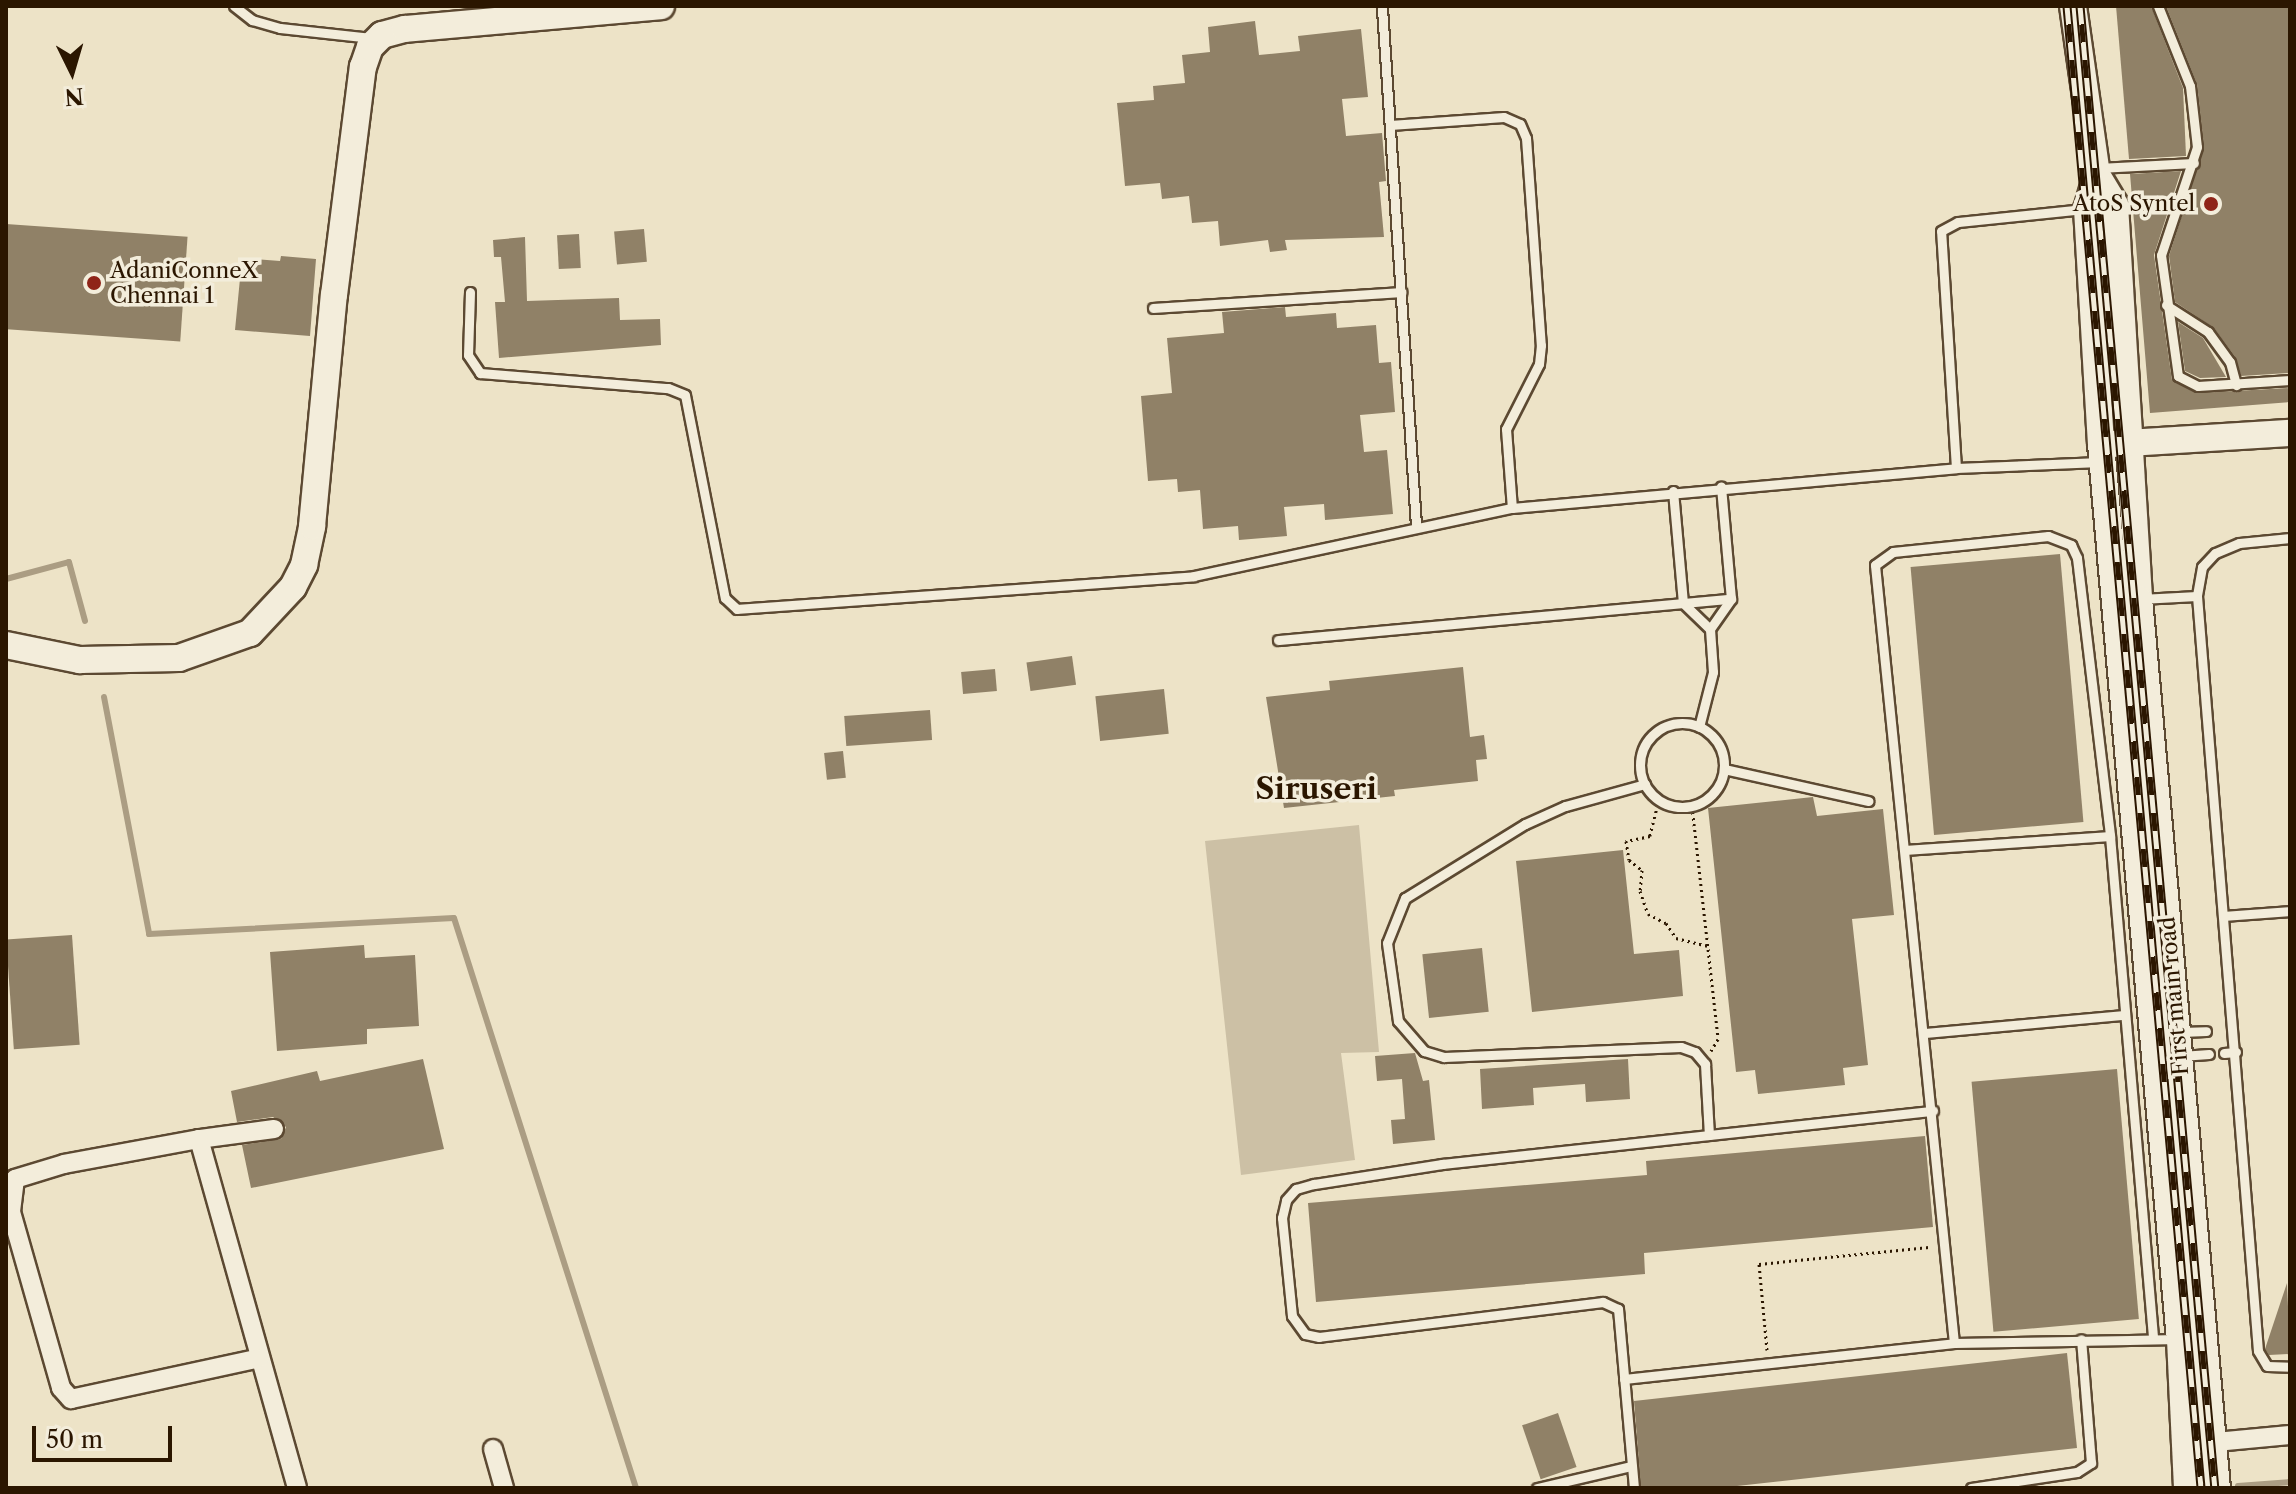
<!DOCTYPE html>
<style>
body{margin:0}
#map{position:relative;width:2296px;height:1494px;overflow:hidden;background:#ede3c7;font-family:"Libre Caslon Text",serif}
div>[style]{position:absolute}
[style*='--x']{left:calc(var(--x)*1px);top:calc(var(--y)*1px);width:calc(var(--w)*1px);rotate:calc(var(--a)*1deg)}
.green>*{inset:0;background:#ccc0a5}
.stream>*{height:6px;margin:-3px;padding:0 3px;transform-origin:3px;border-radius:3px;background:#ab9d83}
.building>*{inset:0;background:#908167;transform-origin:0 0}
.path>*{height:3px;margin-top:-1.5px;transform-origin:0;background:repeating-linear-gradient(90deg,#2b1600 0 2px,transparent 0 6px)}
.roads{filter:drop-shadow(2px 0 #5c4932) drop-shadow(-2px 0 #5c4932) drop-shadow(0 2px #5c4932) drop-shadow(0 -2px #5c4932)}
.lane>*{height:9px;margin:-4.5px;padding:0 4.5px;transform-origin:4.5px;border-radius:4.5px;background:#f3eddb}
.lane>.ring{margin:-4.5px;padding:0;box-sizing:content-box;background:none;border:9px solid #f3eddb;border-radius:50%}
.street>*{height:18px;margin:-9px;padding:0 9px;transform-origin:9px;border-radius:9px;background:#f3eddb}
.secondary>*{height:26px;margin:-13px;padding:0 13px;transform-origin:13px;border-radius:13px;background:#f3eddb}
.rail>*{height:9px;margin-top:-4.5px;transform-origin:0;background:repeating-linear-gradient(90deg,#f3eddb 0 18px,#2b1600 0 36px);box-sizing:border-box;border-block:2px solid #2b1600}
.dots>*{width:22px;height:22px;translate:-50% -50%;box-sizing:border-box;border:4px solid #f3eddb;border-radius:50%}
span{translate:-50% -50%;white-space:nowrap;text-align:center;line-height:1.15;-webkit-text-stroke:7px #f3eddb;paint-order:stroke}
.poi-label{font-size:22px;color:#2b1600}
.right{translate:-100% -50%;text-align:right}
.left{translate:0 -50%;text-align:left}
.street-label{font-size:22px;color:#2b1600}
.district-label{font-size:30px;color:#2b1600;font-weight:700}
.frame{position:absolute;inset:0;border:8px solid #2b1600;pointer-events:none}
.north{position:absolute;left:32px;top:32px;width:80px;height:80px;-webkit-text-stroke:6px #f3eddb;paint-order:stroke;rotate:175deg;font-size:22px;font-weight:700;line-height:32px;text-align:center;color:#2b1600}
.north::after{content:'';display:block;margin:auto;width:28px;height:36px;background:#2b1600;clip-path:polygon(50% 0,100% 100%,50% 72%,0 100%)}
.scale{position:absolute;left:32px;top:1426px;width:140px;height:36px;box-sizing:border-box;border:4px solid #2b1600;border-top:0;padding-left:10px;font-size:24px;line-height:28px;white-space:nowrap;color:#2b1600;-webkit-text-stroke:6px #f3eddb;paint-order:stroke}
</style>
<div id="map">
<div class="green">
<div style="clip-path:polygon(1359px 825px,1379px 1052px,1341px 1053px,1355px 1160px,1241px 1175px,1205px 841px)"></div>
</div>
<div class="stream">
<div style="--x:6;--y:579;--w:65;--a:-15.1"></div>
<div style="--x:69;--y:562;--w:61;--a:74.8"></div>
<div style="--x:104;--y:697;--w:241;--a:79.2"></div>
<div style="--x:149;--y:934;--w:305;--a:-3"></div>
<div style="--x:454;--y:918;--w:598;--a:72.29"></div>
<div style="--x:2238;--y:1486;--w:52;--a:-4.4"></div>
</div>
<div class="building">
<div style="clip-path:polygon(2116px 6px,2151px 6px,2183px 88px,2186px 156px,2129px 159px)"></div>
<div style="clip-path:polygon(2166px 6px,2290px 6px,2290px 373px,2241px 376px,2236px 358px,2214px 328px,2175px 302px,2169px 256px,2204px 146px,2197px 84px)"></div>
<div style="clip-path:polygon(1255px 21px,1259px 55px,1300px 51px,1298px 36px,1361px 29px,1368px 97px,1342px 99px,1346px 136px,1382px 133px,1386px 181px,1379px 182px,1384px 237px,1285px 240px,1287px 250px,1270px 252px,1268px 240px,1220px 246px,1218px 221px,1192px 223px,1189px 196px,1162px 199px,1160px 183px,1125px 186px,1117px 103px,1154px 100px,1153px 86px,1185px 83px,1182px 55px,1210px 52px,1208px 27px)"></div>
<div style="clip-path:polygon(2181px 171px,2154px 255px,2172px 380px,2198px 393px,2290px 388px,2290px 402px,2150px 413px,2130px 174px)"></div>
<div style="left:6px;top:224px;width:182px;height:105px;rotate:4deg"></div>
<div style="left:644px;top:229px;width:33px;height:30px;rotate:85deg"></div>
<div style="left:579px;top:234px;width:34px;height:22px;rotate:87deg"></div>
<div style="clip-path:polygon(525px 237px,527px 301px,619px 298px,620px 320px,660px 319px,661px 345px,499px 358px,495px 302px,505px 302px,501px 257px,494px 257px,493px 240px)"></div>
<div style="clip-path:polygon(281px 256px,316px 259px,310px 336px,235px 330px,242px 258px,280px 261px)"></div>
<div style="clip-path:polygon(1285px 307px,1286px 317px,1336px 313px,1337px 328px,1376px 325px,1379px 363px,1391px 362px,1395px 412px,1360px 415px,1364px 452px,1387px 450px,1393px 514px,1325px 520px,1324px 504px,1284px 507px,1287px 536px,1239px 540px,1238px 526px,1203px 529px,1200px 490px,1178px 492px,1177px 479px,1148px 481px,1141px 396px,1172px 393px,1167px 338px,1224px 333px,1222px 312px)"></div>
<div style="clip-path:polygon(2178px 322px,2203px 338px,2226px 377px,2200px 378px,2185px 371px)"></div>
<div style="left:2060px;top:554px;width:269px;height:150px;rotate:85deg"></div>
<div style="left:1072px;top:656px;width:29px;height:46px;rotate:82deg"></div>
<div style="clip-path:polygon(1463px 667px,1470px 737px,1484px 735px,1487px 759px,1476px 760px,1478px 781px,1394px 790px,1395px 796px,1284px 808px,1266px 697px,1330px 690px,1329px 681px)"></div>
<div style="left:995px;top:669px;width:22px;height:34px;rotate:85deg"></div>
<div style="left:1164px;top:689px;width:45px;height:69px;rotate:84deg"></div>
<div style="left:930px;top:710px;width:30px;height:86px;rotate:86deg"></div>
<div style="left:843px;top:751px;width:27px;height:19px;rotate:84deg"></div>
<div style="clip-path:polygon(1813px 797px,1817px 816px,1883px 809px,1894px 915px,1852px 919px,1868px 1065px,1843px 1068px,1845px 1085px,1758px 1094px,1755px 1070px,1736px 1072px,1708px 808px)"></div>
<div style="clip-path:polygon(1623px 850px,1634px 954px,1679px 950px,1683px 996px,1532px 1012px,1516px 861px)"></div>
<div style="left:72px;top:935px;width:110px;height:66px;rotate:86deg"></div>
<div style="clip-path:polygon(364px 945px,365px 958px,415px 955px,419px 1026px,367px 1029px,367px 1044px,277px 1051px,270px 952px)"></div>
<div style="left:1482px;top:948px;width:64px;height:60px;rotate:84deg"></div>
<div style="clip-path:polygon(1415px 1053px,1423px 1081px,1429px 1080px,1435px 1140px,1393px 1144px,1391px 1120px,1405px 1119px,1402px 1079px,1377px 1081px,1375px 1056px)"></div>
<div style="clip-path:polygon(423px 1059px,444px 1149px,251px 1188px,242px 1145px,281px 1139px,286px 1127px,273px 1117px,237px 1122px,231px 1091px,317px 1071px,320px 1081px)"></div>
<div style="clip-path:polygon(1628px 1059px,1630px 1099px,1586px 1102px,1585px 1084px,1533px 1088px,1534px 1105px,1482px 1109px,1480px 1069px)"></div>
<div style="left:2117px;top:1069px;width:251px;height:146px;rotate:85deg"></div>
<div style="clip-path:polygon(1925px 1136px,1933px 1227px,1644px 1253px,1645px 1274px,1316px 1302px,1308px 1203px,1647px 1175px,1646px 1161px)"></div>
<div style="clip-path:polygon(2287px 1283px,2290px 1354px,2269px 1355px,2265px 1349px)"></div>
<div style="clip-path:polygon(2067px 1353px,2077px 1448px,1719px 1488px,1641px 1488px,1634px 1401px)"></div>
<div style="left:1558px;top:1413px;width:57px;height:38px;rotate:71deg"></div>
</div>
<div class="path">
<div style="--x:1659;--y:799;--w:38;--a:104"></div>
<div style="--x:1650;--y:836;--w:25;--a:168"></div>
<div style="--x:1626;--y:841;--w:19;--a:81"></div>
<div style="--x:1629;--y:860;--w:16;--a:38"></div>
<div style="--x:1642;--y:870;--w:21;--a:95"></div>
<div style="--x:1640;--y:891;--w:24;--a:71"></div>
<div style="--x:1648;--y:914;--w:20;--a:27"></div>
<div style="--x:1666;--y:923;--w:18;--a:56"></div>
<div style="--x:1676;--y:938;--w:32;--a:14"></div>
<div style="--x:1692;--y:806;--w:234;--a:83.6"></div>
<div style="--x:1718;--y:1039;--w:14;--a:120"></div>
<div style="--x:1767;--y:1350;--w:86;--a:-95.3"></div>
<div style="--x:1759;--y:1264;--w:171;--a:-5.7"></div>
</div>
<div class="roads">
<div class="lane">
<div style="--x:234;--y:6;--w:23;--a:38"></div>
<div style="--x:252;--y:20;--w:29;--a:16"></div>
<div style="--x:280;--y:28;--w:92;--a:6.3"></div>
<div style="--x:2158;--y:6;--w:86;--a:68.2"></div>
<div style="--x:2190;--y:86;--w:61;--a:83.5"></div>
<div style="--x:2197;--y:147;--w:114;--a:108.4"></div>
<div style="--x:2161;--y:255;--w:122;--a:82"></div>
<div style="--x:2178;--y:376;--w:22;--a:27"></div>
<div style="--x:2198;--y:386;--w:92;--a:-3.7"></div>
<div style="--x:1382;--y:8;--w:518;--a:86.24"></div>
<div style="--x:1390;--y:125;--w:114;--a:-4"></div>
<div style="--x:1504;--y:117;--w:17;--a:24"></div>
<div style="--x:1520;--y:124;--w:15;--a:67"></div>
<div style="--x:1526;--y:138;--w:208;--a:85.9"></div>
<div style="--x:1541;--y:345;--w:19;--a:96"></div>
<div style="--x:1539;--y:364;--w:73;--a:116.9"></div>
<div style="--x:1506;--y:429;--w:79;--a:85.7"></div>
<div style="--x:2098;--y:168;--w:96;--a:-3"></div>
<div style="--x:470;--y:292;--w:63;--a:91.8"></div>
<div style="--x:468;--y:355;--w:22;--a:56"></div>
<div style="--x:480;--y:373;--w:189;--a:4.6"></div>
<div style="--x:668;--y:388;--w:18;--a:22"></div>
<div style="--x:685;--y:395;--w:207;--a:78.9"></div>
<div style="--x:725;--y:598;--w:16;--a:43"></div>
<div style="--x:737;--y:609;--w:458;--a:-4.1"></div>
<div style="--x:1194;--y:576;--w:325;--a:-12.1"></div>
<div style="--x:1512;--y:508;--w:446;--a:-5.1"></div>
<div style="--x:1956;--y:468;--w:144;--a:-2.4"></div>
<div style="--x:2166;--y:305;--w:50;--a:32.7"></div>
<div style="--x:2208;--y:332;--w:37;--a:54"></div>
<div style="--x:2230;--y:362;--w:24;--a:75"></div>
<div style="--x:1153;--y:308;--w:249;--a:-3.7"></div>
<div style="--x:1956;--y:468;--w:237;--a:-93.6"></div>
<div style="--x:1941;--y:231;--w:19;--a:-28"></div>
<div style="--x:1958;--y:222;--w:127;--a:-5.9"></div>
<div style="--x:1673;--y:491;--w:112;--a:84.9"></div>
<div style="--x:1683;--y:603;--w:37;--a:44"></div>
<div style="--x:1710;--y:629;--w:37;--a:-55"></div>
<div style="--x:1731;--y:599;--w:113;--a:-95.1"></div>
<div style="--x:2290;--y:538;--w:51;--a:174.4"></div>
<div style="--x:2239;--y:543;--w:26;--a:157"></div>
<div style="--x:2215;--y:553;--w:19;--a:133"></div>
<div style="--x:2202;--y:567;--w:29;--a:100"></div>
<div style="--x:2197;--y:596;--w:757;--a:85.38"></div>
<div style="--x:2258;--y:1351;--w:17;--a:59"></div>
<div style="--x:2267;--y:1366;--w:23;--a:2"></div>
<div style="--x:2140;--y:599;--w:57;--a:-3"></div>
<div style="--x:1278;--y:640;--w:455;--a:-5.2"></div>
<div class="ring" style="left:1640px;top:723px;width:75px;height:75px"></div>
<div style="--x:1699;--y:727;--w:57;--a:-75.7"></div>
<div style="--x:1713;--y:672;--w:43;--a:-94"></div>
<div style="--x:1724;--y:769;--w:148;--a:12.5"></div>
<div style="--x:1645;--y:784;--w:83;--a:164.6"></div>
<div style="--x:1565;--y:806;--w:44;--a:155.8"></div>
<div style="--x:1525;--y:824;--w:141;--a:148.3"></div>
<div style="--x:1405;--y:898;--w:48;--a:111.8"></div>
<div style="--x:1387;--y:943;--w:79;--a:82"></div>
<div style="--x:1398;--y:1021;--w:40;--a:49"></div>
<div style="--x:1424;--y:1051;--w:21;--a:17"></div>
<div style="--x:1444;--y:1057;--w:237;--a:-2.4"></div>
<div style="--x:1681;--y:1047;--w:15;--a:20"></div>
<div style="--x:1695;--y:1052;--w:16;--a:50"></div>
<div style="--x:1705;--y:1064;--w:71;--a:86.8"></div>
<div style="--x:1905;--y:850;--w:205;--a:-3.9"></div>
<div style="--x:2224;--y:916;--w:66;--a:-4.3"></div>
<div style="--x:2181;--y:1032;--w:25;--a:-2"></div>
<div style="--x:1925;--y:1033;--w:200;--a:-5.2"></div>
<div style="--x:2224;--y:1053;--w:12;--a:-5"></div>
<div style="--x:2181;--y:1056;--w:28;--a:-4"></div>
<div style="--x:1954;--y:1343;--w:782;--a:-95.8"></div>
<div style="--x:1875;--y:565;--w:22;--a:-36"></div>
<div style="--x:1893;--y:552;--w:156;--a:-5.9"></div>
<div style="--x:2048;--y:536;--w:25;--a:21"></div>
<div style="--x:2071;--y:545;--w:14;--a:65"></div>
<div style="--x:2077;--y:558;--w:280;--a:83.2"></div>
<div style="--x:2110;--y:836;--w:503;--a:85.09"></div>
<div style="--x:1624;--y:1379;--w:332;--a:-6.2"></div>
<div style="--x:1954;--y:1343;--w:224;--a:-1"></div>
<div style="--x:1537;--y:1488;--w:97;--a:-13.2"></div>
<div style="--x:1634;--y:1488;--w:180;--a:-95.1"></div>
<div style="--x:1618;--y:1309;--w:17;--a:-155"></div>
<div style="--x:1603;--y:1302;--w:286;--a:173"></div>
<div style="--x:1319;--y:1337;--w:14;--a:-168"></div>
<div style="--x:1305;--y:1334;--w:22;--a:-126"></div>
<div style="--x:1292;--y:1316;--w:99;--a:-95.8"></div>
<div style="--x:1282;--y:1218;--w:18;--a:-77"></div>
<div style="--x:1286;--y:1200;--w:15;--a:-48"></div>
<div style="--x:1296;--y:1189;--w:19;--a:-16"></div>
<div style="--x:1314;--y:1184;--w:130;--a:-8.9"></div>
<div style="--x:1442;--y:1164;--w:494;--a:-6.2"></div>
<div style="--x:1971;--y:1488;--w:107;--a:-8.6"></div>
<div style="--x:2077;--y:1472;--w:17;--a:-33"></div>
<div style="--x:2091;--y:1463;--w:124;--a:-94.6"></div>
</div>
<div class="street">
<div style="--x:274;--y:1129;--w:76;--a:172.4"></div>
<div style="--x:199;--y:1139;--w:362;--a:74.3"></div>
<div style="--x:199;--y:1139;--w:137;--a:169.5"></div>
<div style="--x:64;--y:1164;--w:51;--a:163"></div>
<div style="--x:15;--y:1179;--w:33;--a:97"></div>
<div style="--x:11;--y:1212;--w:183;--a:74.1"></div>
<div style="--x:61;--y:1388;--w:15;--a:48"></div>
<div style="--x:71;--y:1399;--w:193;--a:-12.2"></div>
<div style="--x:2184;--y:1445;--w:106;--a:-5.4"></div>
<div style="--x:493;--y:1449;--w:41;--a:74.2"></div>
</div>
<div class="secondary">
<div style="--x:2073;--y:6;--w:171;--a:81.9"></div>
<div style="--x:2097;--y:175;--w:35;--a:59"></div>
<div style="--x:2115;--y:205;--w:395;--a:86.5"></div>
<div style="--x:2139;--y:599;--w:892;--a:84.99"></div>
<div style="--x:2097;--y:175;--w:35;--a:106"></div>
<div style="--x:2087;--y:209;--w:235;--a:86.6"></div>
<div style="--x:2101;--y:444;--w:898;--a:84.96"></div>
<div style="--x:2180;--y:1339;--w:149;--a:87.3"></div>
<div style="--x:2113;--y:444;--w:177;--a:-3.6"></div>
<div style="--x:6;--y:645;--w:76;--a:11.5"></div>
<div style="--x:80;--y:660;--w:99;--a:-1.2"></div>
<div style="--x:179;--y:658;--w:75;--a:-19.4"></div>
<div style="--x:250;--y:633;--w:63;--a:-46.9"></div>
<div style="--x:293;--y:587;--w:25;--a:-63"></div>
<div style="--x:304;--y:565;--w:40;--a:-78"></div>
<div style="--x:312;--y:526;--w:232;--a:-84.6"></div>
<div style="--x:334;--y:295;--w:230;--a:-82.8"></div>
<div style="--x:363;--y:67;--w:21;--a:-71"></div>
<div style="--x:370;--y:47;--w:17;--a:-45"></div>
<div style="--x:382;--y:35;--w:24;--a:-15"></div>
<div style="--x:405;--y:29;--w:257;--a:-5.1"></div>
</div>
</div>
<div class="rail">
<div style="--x:2067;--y:6;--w:1488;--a:84.83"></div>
<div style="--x:2080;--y:6;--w:1488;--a:84.8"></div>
</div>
<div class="dots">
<div style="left:2211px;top:204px;background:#8f2418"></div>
<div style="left:94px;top:283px;background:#8f2418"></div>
</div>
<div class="poi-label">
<span class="right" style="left:2195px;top:204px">AtoS Syntel</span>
<span class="left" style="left:110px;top:283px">AdaniConneX<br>Chennai 1</span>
</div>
<div class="street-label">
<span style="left:2174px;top:996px;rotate:-95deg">First main road</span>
</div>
<div class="district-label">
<span style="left:1316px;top:789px">Siruseri</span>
</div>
<div class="frame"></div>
<div class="north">N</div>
<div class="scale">50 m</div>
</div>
